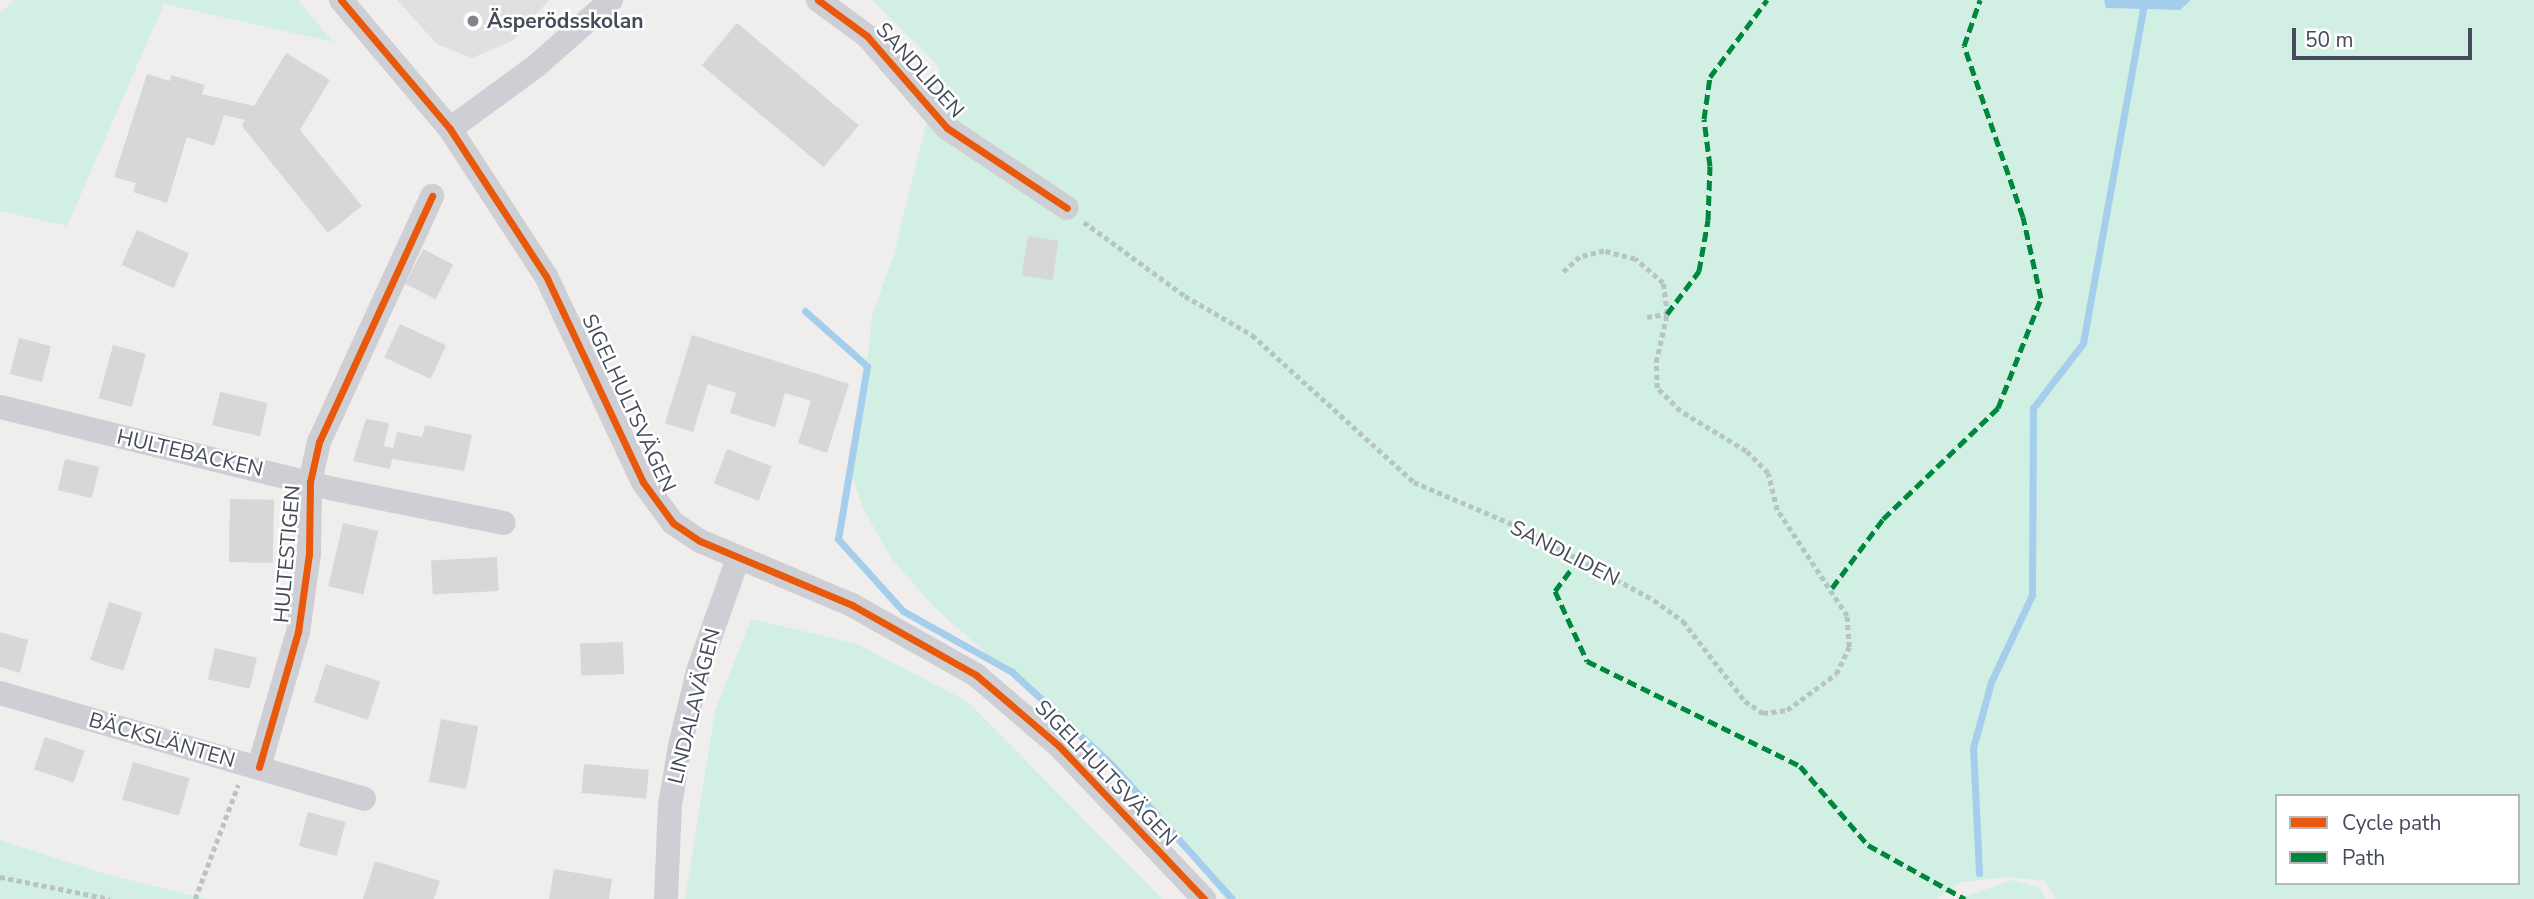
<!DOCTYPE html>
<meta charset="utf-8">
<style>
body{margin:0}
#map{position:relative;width:2534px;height:899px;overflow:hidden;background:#efeeed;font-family:"Nunito Sans",sans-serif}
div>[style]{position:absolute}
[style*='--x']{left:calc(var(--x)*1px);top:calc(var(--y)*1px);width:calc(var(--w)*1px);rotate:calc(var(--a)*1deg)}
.education>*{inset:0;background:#e1dfdf}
.green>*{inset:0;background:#d1efe3}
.water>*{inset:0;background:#a5ceed}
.stream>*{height:7px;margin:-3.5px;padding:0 3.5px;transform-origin:3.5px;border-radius:3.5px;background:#a5ceed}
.building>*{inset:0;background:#d7d7d9;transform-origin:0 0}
.path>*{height:4.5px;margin-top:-2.25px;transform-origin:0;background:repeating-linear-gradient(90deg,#b8c4c3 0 5px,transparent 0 8.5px)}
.minor>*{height:24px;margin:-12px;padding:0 12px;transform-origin:12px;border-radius:12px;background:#cecfd4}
.quiet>*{height:5px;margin-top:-2.5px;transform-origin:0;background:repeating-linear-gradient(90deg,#00873e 0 10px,transparent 0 15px)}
.cycleway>*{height:7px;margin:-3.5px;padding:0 3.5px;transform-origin:3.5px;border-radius:3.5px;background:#e8590c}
.dots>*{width:19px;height:19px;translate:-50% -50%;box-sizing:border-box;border:4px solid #fff;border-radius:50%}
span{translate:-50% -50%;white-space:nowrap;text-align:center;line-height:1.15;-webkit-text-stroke:5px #fff;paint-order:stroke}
.poi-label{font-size:21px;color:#454b5a;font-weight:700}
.left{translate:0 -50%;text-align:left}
.street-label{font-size:21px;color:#454b5a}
.legend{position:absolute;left:2275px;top:794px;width:245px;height:91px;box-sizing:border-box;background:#fff;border:2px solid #b5b7bd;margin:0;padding:9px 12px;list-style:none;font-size:21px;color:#454b5a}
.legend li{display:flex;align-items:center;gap:14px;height:35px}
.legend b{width:35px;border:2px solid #b5b7bd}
.scale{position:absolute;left:2292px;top:28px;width:180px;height:32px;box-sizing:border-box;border:4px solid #454b5a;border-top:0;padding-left:9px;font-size:21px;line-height:24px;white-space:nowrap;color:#454b5a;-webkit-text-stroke:5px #fff;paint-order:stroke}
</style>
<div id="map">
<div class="education">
<div style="clip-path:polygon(397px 0,549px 0,512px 41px,472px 58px,437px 44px)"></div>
</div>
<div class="green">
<div style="clip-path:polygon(14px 0,298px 0,333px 42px,164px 4px,67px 226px,0 211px,0 13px)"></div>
<div style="clip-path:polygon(evenodd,872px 0,2104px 0,2106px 8px,2180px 10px,2191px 0,2534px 0,2534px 899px,2056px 899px,2045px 881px,2008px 877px,1961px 882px,1937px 899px,1225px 899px,1134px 785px,933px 606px,891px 558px,863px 508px,849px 466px,864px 396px,872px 316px,894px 254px,940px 68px,872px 0,2277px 796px,2518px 796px,2518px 883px,2277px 883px,2277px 796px)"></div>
<div style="clip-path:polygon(751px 619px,857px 644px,968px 702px,1162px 899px,685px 899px,715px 711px)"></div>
<div style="clip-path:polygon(0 840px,105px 874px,207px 899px,0 899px)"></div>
<div style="clip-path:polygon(2013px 880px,2040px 888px,2045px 899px,1958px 899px)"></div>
</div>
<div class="water">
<div style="clip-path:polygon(2104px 0,2191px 0,2180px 10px,2106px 8px)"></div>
</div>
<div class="stream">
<div style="--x:805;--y:311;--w:83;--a:41.6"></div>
<div style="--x:867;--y:366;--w:175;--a:99.5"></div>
<div style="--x:838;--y:539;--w:97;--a:47.9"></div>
<div style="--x:903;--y:611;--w:125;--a:29.2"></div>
<div style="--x:1012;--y:672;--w:138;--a:42.9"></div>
<div style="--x:1113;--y:766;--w:178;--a:48.2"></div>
<div style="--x:1979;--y:873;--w:125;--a:-92.7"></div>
<div style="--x:1973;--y:748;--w:68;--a:-74.7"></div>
<div style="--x:1991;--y:682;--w:96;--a:-64.8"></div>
<div style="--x:2032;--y:595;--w:187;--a:-89.7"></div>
<div style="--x:2033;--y:408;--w:82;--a:-52.4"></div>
<div style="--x:2083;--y:343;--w:339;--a:-79.8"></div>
</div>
<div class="building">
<div style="left:737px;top:23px;width:159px;height:55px;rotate:40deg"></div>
<div style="clip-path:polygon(286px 53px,330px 80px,300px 130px,362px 206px,328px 233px,242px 126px,245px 120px,224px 115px,214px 146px,187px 137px,167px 203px,133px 192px,136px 183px,114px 177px,147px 74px,170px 81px,171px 75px,205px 85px,202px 94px,254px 106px)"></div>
<div style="left:137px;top:230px;width:57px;height:38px;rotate:24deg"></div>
<div style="left:1028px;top:236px;width:31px;height:40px;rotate:9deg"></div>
<div style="left:423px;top:249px;width:34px;height:39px;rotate:27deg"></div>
<div style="left:400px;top:324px;width:51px;height:37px;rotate:25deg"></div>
<div style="clip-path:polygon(692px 335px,849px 384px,827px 453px,798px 443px,811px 401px,785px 393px,775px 427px,730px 413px,736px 393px,708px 384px,693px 432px,665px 423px)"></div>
<div style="left:19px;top:338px;width:33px;height:37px;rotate:14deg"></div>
<div style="left:113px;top:345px;width:34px;height:55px;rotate:15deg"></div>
<div style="left:220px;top:392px;width:49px;height:34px;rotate:13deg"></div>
<div style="clip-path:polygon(366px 419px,389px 423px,384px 446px,393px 448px,397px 432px,422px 437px,425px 425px,472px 435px,464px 471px,392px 459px,390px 469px,353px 461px)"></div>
<div style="left:727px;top:449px;width:48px;height:37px;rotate:21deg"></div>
<div style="left:65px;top:459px;width:35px;height:32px;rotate:13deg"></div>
<div style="left:230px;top:499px;width:44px;height:63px;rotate:1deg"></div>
<div style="left:343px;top:523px;width:36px;height:65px;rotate:13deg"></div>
<div style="left:497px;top:557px;width:34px;height:66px;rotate:87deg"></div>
<div style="left:109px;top:602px;width:35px;height:61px;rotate:18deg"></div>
<div style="clip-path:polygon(0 632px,28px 640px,20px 673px,0 667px)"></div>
<div style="left:623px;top:642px;width:32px;height:43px;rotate:88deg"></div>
<div style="left:215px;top:648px;width:43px;height:32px;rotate:13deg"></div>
<div style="left:326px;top:664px;width:57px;height:40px;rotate:18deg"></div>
<div style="left:441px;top:719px;width:38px;height:64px;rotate:11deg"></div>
<div style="left:45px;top:737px;width:42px;height:34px;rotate:19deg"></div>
<div style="left:133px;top:762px;width:59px;height:39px;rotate:16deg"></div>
<div style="left:584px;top:764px;width:65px;height:29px;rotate:5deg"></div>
<div style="left:308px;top:812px;width:39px;height:35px;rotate:15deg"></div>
<div style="clip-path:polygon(375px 861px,440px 881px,434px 899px,363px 899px)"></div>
<div style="clip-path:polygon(554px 869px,612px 879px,609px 899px,549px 899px)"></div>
</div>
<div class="path">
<div style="--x:1084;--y:222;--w:125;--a:36.2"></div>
<div style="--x:1185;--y:296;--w:78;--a:30.2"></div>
<div style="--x:1252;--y:335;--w:219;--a:42.2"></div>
<div style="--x:1414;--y:482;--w:114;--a:23.2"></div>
<div style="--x:1519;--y:527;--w:153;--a:28.4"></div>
<div style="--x:1654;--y:600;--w:36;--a:36"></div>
<div style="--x:1683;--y:621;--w:101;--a:52.2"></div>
<div style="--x:1745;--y:701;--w:22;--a:34"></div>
<div style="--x:1763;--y:713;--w:24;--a:-7"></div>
<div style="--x:1787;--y:710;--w:61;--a:-36.3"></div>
<div style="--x:1836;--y:674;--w:30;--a:-64"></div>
<div style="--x:1849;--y:647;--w:31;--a:-94"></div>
<div style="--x:1847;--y:616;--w:127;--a:-123.4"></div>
<div style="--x:1777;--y:510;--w:38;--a:-104"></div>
<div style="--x:1768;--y:473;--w:31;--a:-135"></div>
<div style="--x:1746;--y:451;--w:77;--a:-148.8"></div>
<div style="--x:1680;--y:411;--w:33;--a:-135"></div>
<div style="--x:1657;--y:388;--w:26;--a:-92"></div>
<div style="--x:1656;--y:362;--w:49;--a:-77.1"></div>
<div style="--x:1667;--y:314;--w:31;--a:-97"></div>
<div style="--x:1663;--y:283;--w:37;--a:-139"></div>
<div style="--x:1635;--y:259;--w:32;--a:-166"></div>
<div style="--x:1604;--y:251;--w:25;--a:166"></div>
<div style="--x:1580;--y:257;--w:25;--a:138"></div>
<div style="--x:1647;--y:317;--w:20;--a:-9"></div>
<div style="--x:0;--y:877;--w:112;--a:11.3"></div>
<div style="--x:195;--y:899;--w:122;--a:-69.3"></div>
</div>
<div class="minor">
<div style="--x:341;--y:0;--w:169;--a:49.8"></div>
<div style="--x:450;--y:129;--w:176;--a:56.9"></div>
<div style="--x:546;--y:276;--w:228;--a:64.8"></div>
<div style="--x:643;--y:482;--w:51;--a:53.8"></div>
<div style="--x:673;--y:523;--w:32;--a:34"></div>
<div style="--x:700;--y:541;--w:165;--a:22.8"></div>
<div style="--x:852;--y:605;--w:142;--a:29.4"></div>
<div style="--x:976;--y:675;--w:109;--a:40.5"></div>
<div style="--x:1059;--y:746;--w:211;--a:46.5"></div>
<div style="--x:818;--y:0;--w:61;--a:36.3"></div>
<div style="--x:867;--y:36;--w:122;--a:49"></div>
<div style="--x:947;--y:128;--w:144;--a:33.7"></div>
<div style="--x:450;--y:129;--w:107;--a:-36.2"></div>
<div style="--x:536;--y:66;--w:100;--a:-41.3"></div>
<div style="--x:0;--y:407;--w:344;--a:13.8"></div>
<div style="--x:334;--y:489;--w:173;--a:11.3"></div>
<div style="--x:0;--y:693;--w:379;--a:16.2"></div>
<div style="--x:259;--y:767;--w:141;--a:-73.9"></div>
<div style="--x:298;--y:632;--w:79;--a:-82"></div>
<div style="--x:309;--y:554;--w:72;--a:-89.2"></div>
<div style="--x:310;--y:482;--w:41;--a:-77.3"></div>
<div style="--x:319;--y:442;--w:271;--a:-65.3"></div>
<div style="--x:666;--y:899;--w:94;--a:-87.6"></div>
<div style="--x:670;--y:805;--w:60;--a:-80.4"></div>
<div style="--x:680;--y:746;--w:77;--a:-76.5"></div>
<div style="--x:698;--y:671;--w:120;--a:-70.5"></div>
</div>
<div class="quiet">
<div style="--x:1667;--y:314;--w:54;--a:-53.3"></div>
<div style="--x:1699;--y:271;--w:52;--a:-80"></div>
<div style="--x:1708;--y:220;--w:54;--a:-87.9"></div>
<div style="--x:1710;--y:166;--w:47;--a:-97.3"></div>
<div style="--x:1704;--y:119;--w:42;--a:-81.9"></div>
<div style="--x:1710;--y:77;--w:96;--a:-53.5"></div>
<div style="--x:1579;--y:559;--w:40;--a:127"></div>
<div style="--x:1555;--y:591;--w:77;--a:65.4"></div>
<div style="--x:1587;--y:661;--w:237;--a:26.2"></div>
<div style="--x:1800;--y:766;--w:104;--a:49.3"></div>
<div style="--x:1868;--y:845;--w:111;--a:29.1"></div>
<div style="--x:1832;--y:588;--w:86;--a:-53.5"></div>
<div style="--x:1883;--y:519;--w:160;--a:-44"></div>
<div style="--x:1998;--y:408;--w:118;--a:-68.6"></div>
<div style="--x:2041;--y:298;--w:83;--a:-102.5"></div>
<div style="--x:2023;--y:217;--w:181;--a:-109"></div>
<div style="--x:1964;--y:46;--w:49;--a:-70.8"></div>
</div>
<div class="cycleway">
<div style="--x:341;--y:0;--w:169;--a:49.8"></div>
<div style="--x:450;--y:129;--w:176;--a:56.9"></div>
<div style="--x:546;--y:276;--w:228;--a:64.8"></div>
<div style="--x:643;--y:482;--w:51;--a:53.8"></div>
<div style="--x:673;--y:523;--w:32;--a:34"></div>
<div style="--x:700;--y:541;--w:165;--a:22.8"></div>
<div style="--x:852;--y:605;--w:142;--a:29.4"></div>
<div style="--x:976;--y:675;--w:109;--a:40.5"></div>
<div style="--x:1059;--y:746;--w:211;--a:46.5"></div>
<div style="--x:818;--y:0;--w:61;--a:36.3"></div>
<div style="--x:867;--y:36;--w:122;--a:49"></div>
<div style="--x:947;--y:128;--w:144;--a:33.7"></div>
<div style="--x:259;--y:767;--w:141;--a:-73.9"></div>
<div style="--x:298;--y:632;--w:79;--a:-82"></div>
<div style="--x:309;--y:554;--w:72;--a:-89.2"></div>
<div style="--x:310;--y:482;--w:41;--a:-77.3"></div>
<div style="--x:319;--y:442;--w:271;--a:-65.3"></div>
</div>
<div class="dots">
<div style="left:473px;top:21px;background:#80848d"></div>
</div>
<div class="poi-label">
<span class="left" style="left:487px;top:21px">Äsperödsskolan</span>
</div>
<div class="street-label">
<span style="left:920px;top:70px;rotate:48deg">SANDLIDEN</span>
<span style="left:629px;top:403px;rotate:65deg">SIGELHULTSVÄGEN</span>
<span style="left:190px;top:453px;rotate:13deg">HULTEBACKEN</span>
<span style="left:1565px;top:553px;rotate:27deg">SANDLIDEN</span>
<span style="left:287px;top:554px;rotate:-85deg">HULTESTIGEN</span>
<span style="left:694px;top:706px;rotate:-76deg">LINDALAVÄGEN</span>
<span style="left:162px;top:740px;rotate:16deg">BÄCKSLÄNTEN</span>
<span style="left:1106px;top:773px;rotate:46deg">SIGELHULTSVÄGEN</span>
</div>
<ul class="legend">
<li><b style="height:9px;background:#e8590c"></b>Cycle path</li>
<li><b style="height:9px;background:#00873e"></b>Path</li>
</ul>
<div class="scale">50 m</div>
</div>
